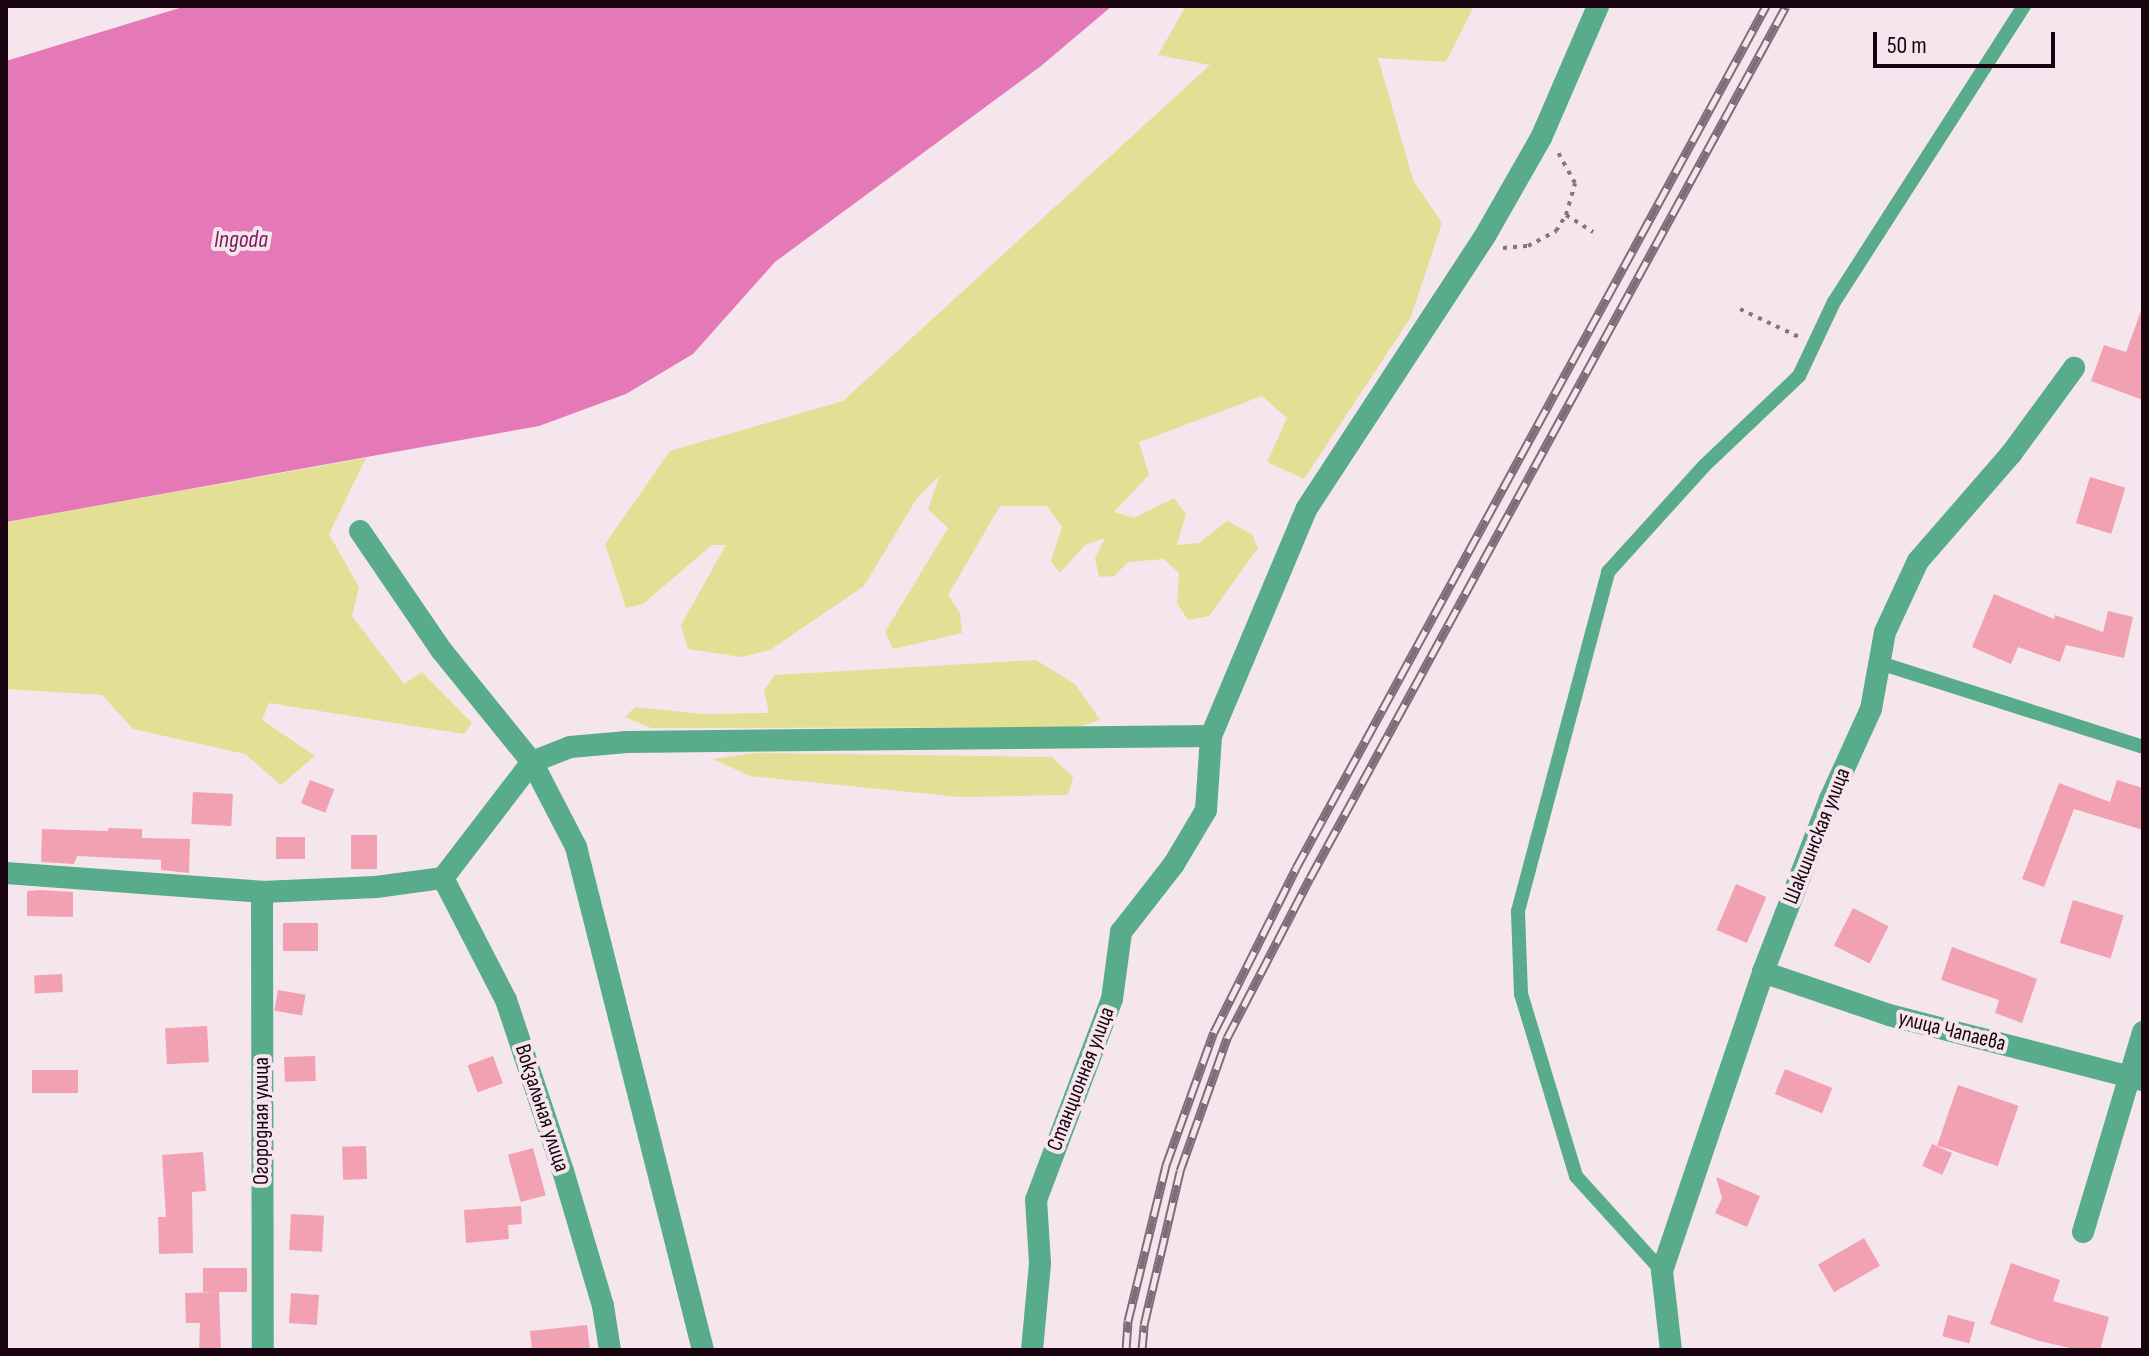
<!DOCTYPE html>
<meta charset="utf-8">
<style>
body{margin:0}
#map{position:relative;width:2149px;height:1356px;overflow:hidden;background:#f5e6ed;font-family:"Sofia Sans Condensed",sans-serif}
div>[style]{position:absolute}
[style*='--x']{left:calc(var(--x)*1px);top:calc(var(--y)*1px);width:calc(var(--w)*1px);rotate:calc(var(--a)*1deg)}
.green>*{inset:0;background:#e3df95}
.water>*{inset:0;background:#e579b7}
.building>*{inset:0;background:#f2a1b2;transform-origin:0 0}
.path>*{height:4px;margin-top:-2px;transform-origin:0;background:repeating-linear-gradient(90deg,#87747e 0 4px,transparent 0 10px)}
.service>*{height:14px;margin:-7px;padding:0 7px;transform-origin:7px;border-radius:7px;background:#58ab8b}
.minor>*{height:22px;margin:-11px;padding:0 11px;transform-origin:11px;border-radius:11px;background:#58ab8b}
.rail>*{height:9px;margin-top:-4.5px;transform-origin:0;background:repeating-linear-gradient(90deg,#f5e6ed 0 18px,#7e6c76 0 36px);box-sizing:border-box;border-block:2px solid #7e6c76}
span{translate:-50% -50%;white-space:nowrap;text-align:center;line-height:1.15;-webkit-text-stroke:8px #f5e6ed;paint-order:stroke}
.street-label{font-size:22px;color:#190310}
.water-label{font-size:24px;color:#7a1958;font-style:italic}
.frame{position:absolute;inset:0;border:8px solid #190310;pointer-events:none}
.scale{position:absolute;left:1873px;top:32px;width:182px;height:36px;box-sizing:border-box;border:4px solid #190310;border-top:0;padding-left:10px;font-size:24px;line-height:28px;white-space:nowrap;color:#190310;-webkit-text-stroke:6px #f5e6ed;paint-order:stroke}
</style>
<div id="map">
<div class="green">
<div style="clip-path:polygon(1186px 6px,1474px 6px,1446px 62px,1378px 58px,1413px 180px,1442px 223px,1411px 317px,1304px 479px,1267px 462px,1287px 418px,1262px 396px,1139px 442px,1149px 475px,1114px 512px,1134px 518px,1174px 498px,1186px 514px,1177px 545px,1199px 543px,1227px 521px,1252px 534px,1258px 548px,1209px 616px,1188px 620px,1177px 603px,1179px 573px,1164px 559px,1128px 562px,1114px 576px,1099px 577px,1095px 558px,1105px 538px,1085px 545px,1060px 573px,1051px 561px,1062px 527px,1047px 506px,1000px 506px,948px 595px,960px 613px,962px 633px,893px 649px,885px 632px,948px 528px,928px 509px,940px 475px,917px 498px,864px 586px,770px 650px,741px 657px,688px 649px,681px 625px,726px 545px,712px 545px,643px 604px,626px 608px,605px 544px,670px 451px,843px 401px,1210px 65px,1158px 55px)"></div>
<div style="clip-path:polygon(366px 458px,329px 534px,359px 587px,352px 616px,404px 684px,422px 672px,472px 723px,464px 734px,269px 703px,262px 720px,315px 756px,281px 785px,245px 754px,133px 729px,102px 695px,6px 689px,6px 522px)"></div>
<div style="clip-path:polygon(1036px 660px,1075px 684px,1100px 720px,1079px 727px,651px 728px,625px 717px,635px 707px,702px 714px,769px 713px,764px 690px,775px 675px)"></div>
<div style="clip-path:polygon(756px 753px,1052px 757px,1073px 777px,1068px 795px,960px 797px,750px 776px,713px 759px)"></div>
</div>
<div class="water">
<div style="clip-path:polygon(186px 6px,1112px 6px,1041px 66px,775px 262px,693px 354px,626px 394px,539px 426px,6px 522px,6px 61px)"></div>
</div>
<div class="building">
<div style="clip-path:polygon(2141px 311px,2143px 312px,2143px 400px,2091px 381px,2104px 345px,2126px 352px)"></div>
<div style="left:2090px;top:477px;width:37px;height:48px;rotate:17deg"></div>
<div style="clip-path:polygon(1994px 594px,2054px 619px,2055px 615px,2103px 632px,2108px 611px,2133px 617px,2124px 658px,2066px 645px,2060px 662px,2018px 647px,2011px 664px,1972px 647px)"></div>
<div style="left:310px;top:780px;width:26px;height:25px;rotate:21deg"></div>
<div style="clip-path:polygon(2117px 780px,2143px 788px,2143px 830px,2074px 809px,2044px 887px,2022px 879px,2059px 783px,2110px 802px)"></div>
<div style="left:193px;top:792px;width:40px;height:32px;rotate:3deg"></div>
<div style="clip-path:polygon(109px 828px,142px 829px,142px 838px,190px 839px,189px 873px,161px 870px,161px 860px,77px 856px,74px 864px,41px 862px,42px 829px,108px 831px)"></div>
<div style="left:351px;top:835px;width:26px;height:34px"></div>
<div style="left:276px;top:837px;width:29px;height:22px"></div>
<div style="left:1736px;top:884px;width:33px;height:50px;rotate:23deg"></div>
<div style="clip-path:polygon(40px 890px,73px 892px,73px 917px,27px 916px,27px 891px)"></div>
<div style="left:2073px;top:900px;width:53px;height:45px;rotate:17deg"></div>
<div style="left:1853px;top:908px;width:40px;height:42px;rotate:27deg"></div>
<div style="left:283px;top:923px;width:35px;height:28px"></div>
<div style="clip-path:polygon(1952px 947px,2037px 979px,2022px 1023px,1995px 1013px,1999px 1000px,1941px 980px)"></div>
<div style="left:62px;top:974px;width:18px;height:28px;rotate:87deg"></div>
<div style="left:278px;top:990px;width:28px;height:21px;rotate:10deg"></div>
<div style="left:207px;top:1026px;width:36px;height:42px;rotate:87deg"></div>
<div style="left:315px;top:1056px;width:25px;height:31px;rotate:88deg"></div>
<div style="left:493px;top:1056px;width:29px;height:27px;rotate:70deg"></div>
<div style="left:1785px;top:1069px;width:51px;height:27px;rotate:22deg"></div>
<div style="left:78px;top:1070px;width:23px;height:46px;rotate:90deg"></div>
<div style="left:1958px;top:1085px;width:64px;height:64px;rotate:19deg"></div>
<div style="left:1932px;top:1144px;width:22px;height:24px;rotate:24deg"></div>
<div style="left:366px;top:1146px;width:33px;height:24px;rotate:88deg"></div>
<div style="left:533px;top:1148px;width:49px;height:26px;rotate:75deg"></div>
<div style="clip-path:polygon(203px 1152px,206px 1191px,192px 1192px,193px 1253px,159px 1254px,158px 1217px,166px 1217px,162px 1155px)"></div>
<div style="clip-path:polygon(1716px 1177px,1760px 1196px,1747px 1227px,1715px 1213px,1722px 1198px)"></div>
<div style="clip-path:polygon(521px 1206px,522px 1224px,508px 1225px,509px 1239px,466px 1243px,464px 1210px)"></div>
<div style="left:291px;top:1214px;width:33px;height:36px;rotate:3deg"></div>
<div style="left:1864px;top:1238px;width:32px;height:53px;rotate:60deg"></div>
<div style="clip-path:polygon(2011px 1263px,2060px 1280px,2053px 1301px,2109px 1317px,2100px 1350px,2079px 1350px,2039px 1341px,1990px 1324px)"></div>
<div style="left:247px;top:1268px;width:24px;height:44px;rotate:90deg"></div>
<div style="clip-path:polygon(219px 1292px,221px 1350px,199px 1350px,200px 1323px,186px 1323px,185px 1293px)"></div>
<div style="left:291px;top:1293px;width:28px;height:30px;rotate:4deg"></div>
<div style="left:1948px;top:1315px;width:28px;height:22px;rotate:15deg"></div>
<div style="clip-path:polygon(587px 1325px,590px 1350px,532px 1350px,530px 1331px)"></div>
</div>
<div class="path">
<div style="--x:1566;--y:215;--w:32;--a:32"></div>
<div style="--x:1503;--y:248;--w:25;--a:-5"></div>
<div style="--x:1528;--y:246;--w:32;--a:-28"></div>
<div style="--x:1556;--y:231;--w:19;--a:-58"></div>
<div style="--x:1566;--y:215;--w:33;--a:-74"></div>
<div style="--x:1575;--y:183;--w:37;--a:-119"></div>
<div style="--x:1740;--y:309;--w:65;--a:25.4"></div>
</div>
<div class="service">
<div style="--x:1880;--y:663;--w:276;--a:17.7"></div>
<div style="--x:1662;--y:1271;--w:128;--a:-132.2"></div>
<div style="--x:1576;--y:1176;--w:190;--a:-106.8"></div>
<div style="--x:1521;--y:994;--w:83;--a:-92.1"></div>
<div style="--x:1518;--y:911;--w:351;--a:-75.1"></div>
<div style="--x:1608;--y:572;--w:143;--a:-47.8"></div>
<div style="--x:1704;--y:466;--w:131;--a:-43.5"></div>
<div style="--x:1799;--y:376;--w:82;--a:-64.7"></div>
<div style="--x:1834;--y:302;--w:352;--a:-57.3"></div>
</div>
<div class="minor">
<div style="--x:360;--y:531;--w:145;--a:55.7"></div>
<div style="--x:442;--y:651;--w:143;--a:51"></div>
<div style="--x:532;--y:762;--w:96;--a:62.6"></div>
<div style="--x:576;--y:847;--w:519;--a:75.83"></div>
<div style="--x:6;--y:873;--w:257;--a:4.2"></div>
<div style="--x:262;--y:892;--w:114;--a:-2.5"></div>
<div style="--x:376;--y:887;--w:68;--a:-7.7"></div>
<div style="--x:443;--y:878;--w:146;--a:-52.5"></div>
<div style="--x:532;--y:762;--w:41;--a:-21.5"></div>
<div style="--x:570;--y:747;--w:57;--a:-5"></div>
<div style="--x:627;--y:742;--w:584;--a:-0.59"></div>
<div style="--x:1211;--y:736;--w:247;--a:-67.2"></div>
<div style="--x:1307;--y:508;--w:325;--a:-56.8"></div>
<div style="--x:1485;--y:236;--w:113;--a:-60.3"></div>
<div style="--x:1541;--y:138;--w:144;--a:-66.6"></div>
<div style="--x:443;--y:878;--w:137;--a:62.7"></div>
<div style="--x:506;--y:1000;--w:180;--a:71.6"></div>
<div style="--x:563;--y:1171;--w:141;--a:73.5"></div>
<div style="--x:603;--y:1306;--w:45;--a:81"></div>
<div style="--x:262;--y:892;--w:458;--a:89.9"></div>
<div style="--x:1763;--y:972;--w:133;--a:18.8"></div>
<div style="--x:1889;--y:1015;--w:262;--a:14.4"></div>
<div style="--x:2083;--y:1232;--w:209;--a:-73.3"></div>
<div style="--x:1032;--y:1350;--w:87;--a:-84.7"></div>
<div style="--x:1040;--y:1263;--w:63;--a:-93.6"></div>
<div style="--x:1036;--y:1200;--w:215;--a:-69.3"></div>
<div style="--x:1112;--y:999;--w:68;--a:-82.3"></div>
<div style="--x:1121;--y:932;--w:86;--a:-52.1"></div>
<div style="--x:1174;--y:864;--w:63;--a:-59.3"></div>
<div style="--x:1206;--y:810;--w:74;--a:-86.1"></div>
<div style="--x:1671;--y:1350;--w:80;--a:-96.5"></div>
<div style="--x:1662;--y:1271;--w:316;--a:-71.3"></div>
<div style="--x:1763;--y:972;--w:186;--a:-68.8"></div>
<div style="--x:1830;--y:799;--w:99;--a:-65.5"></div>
<div style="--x:1871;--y:709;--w:78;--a:-79.7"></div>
<div style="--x:1885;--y:632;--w:78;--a:-65.1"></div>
<div style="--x:1918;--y:561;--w:142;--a:-49"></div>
<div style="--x:2011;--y:454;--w:107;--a:-53.8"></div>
</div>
<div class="rail">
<div style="--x:1126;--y:1350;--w:29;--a:-86"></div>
<div style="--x:1128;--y:1321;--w:161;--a:-76.3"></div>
<div style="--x:1166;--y:1165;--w:141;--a:-70.2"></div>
<div style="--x:1214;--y:1032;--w:183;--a:-63.4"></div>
<div style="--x:1296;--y:868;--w:982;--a:-61.4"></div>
<div style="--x:1142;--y:1350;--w:25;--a:-85"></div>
<div style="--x:1144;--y:1325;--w:158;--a:-76.8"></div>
<div style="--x:1180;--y:1171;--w:141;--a:-70.5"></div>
<div style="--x:1227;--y:1038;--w:180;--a:-62.6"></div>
<div style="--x:1310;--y:878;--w:993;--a:-61.37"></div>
</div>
<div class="street-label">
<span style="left:1817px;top:836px;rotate:-68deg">Шакшинская улица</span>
<span style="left:1952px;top:1031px;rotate:14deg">улица Чапаева</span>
<span style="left:1081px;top:1079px;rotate:-69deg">Станционная улица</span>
<span style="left:542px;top:1108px;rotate:72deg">Вокзальная улица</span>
<span style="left:262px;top:1121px;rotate:-90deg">Огородная улица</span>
</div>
<div class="water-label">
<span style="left:241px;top:240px">Ingoda</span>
</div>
<div class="frame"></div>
<div class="scale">50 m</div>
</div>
